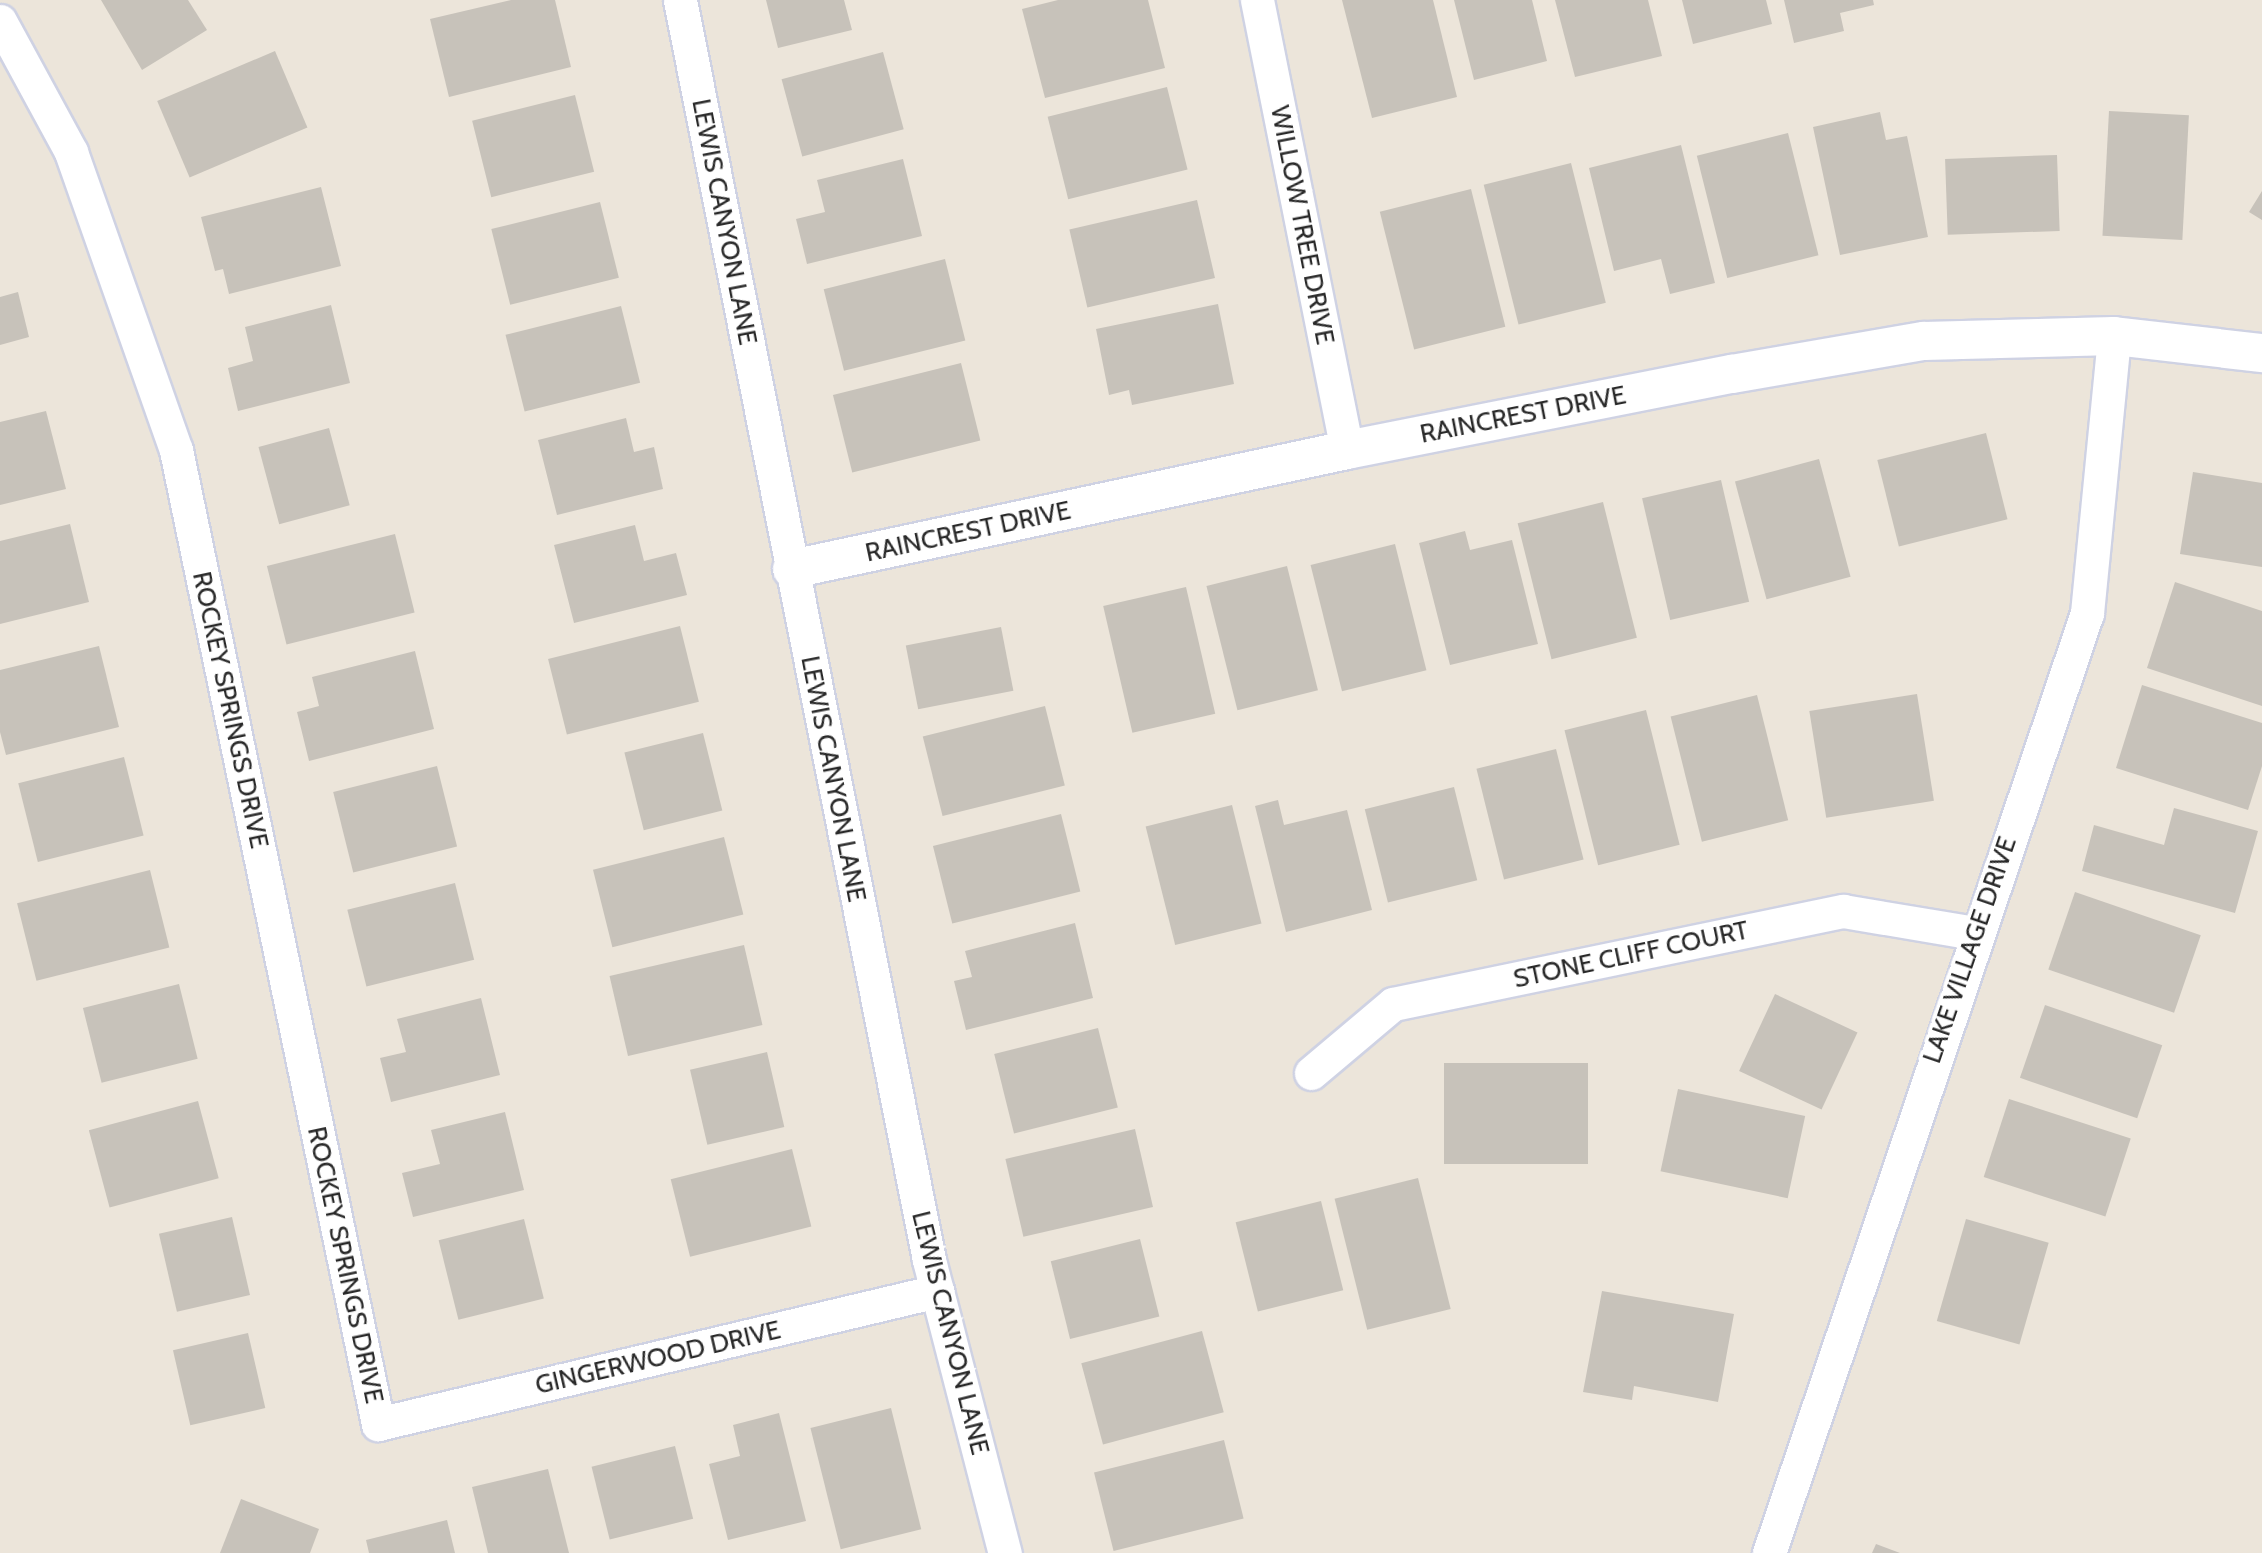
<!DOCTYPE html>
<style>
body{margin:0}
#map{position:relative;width:2262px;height:1553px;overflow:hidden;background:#ece5da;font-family:Cabin,sans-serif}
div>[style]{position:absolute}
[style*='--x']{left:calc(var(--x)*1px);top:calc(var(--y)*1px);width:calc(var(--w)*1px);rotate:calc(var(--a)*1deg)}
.building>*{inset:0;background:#c7c2ba;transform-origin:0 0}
.roads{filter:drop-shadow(2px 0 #cfd2e3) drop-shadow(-2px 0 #cfd2e3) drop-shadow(0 2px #cfd2e3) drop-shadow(0 -2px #cfd2e3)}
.minor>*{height:33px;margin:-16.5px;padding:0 16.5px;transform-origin:16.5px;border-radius:16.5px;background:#fff}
.tertiary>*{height:38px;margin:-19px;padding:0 19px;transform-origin:19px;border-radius:19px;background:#fff}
span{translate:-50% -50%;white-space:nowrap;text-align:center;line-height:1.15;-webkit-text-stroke:7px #fff;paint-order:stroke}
.street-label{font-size:26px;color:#292929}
</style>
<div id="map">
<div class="building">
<div style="clip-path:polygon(101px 0,188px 0,207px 30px,142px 70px)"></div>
<div style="clip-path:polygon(511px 0,555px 0,571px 67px,449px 97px,430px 19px)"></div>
<div style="clip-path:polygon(766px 0,844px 0,852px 30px,778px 48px)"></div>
<div style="clip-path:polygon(1058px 0,1148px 0,1165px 68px,1045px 98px,1022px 9px)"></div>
<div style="clip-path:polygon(1342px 0,1433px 0,1457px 97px,1372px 118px)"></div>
<div style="clip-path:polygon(1454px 0,1532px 0,1547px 61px,1474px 80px)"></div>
<div style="clip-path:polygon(1555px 0,1648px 0,1662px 56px,1575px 77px)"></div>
<div style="clip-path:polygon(1682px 0,1766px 0,1772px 24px,1693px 44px)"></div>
<div style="clip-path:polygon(1784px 0,1873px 0,1874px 5px,1840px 13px,1844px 31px,1794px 43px)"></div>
<div style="left:275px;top:51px;width:83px;height:128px;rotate:67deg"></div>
<div style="left:883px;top:52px;width:80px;height:105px;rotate:75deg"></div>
<div style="left:1167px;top:87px;width:85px;height:123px;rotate:76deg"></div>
<div style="left:575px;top:95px;width:79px;height:106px;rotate:76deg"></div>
<div style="left:2109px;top:111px;width:80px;height:125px;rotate:3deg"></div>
<div style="clip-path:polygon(1880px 112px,1886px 140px,1907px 136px,1928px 237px,1840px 255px,1813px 127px)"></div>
<div style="left:1788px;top:133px;width:126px;height:94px;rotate:76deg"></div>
<div style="clip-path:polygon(1681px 145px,1715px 283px,1670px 294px,1661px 259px,1614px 271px,1589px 168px)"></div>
<div style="left:2057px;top:155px;width:76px;height:112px;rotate:88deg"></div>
<div style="clip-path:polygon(903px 159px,922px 236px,807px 264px,796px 219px,825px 212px,817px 180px)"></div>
<div style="left:1571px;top:163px;width:144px;height:90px;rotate:76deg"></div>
<div style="clip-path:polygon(321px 187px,341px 266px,229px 294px,223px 269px,215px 271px,201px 217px)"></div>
<div style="left:1471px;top:189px;width:142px;height:94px;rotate:76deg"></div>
<div style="clip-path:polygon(2262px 191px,2262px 220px,2249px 212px)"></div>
<div style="left:1197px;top:200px;width:80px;height:131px;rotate:77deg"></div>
<div style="left:600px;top:202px;width:78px;height:112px;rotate:76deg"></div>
<div style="left:945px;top:259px;width:84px;height:125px;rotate:76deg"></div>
<div style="clip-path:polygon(18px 292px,29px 337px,0 345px,0 297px)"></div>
<div style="clip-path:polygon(1218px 304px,1234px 384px,1132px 405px,1129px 390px,1109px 395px,1096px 329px)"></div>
<div style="clip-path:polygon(331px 305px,350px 383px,238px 411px,228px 368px,253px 361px,245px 327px)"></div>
<div style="left:621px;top:306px;width:79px;height:119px;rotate:76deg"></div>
<div style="left:961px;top:363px;width:80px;height:132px;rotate:76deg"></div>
<div style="clip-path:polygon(46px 411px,66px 489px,0 505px,0 422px)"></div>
<div style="clip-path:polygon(626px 418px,634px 452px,654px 447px,663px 489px,557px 515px,538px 440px)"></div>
<div style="left:329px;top:428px;width:80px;height:73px;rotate:75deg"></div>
<div style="left:1986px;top:433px;width:89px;height:112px;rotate:76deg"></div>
<div style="left:1819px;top:459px;width:122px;height:87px;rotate:75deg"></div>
<div style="clip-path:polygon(2193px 472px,2262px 483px,2262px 567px,2180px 554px)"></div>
<div style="left:1721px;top:480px;width:125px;height:81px;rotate:77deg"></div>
<div style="left:1603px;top:502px;width:140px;height:88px;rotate:76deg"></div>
<div style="clip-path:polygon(70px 524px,89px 602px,0 624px,0 541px)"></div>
<div style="clip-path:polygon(635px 525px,644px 561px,676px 553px,687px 595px,574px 623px,554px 545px)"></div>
<div style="clip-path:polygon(1465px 531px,1470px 550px,1512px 540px,1538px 644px,1450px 665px,1419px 543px)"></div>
<div style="left:395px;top:534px;width:81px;height:132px;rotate:76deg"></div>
<div style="left:1395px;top:544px;width:130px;height:87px;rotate:76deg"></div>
<div style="left:1287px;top:566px;width:128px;height:83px;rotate:76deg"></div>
<div style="clip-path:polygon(2175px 582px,2262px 611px,2262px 706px,2147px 668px)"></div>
<div style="left:1186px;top:587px;width:130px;height:85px;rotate:77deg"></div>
<div style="left:680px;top:626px;width:78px;height:136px;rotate:76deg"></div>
<div style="left:1001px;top:627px;width:65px;height:97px;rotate:79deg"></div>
<div style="clip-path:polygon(99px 646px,119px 727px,6px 755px,0 732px,0 670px)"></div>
<div style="clip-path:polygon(415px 651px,434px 729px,309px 761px,297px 712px,319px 706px,312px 677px)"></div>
<div style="clip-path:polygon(2142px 685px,2262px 723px,2262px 766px,2248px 810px,2116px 768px)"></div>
<div style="left:1917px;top:694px;width:108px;height:109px;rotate:81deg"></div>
<div style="left:1757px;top:695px;width:129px;height:89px;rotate:76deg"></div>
<div style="left:1045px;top:706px;width:82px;height:126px;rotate:76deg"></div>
<div style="left:1646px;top:710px;width:139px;height:84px;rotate:76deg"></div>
<div style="left:703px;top:733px;width:80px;height:81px;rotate:76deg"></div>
<div style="left:1556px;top:749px;width:114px;height:82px;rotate:76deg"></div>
<div style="left:124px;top:757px;width:81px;height:109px;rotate:76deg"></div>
<div style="left:437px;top:766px;width:83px;height:107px;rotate:76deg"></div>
<div style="left:1454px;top:787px;width:96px;height:92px;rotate:76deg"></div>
<div style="clip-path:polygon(1278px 800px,1284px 825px,1347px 810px,1372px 910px,1286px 932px,1255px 806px)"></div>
<div style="left:1232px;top:805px;width:122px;height:89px;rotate:76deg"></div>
<div style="clip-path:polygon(2174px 808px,2258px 831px,2235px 913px,2082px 871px,2094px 825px,2164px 845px)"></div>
<div style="left:1061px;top:814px;width:80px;height:132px;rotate:76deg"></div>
<div style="left:724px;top:837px;width:80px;height:135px;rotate:76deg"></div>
<div style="left:150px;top:870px;width:80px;height:137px;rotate:76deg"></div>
<div style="left:455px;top:883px;width:79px;height:111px;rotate:76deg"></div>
<div style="left:2075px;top:892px;width:133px;height:82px;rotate:19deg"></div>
<div style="clip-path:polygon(1075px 923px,1093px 998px,966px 1030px,954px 981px,972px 977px,965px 951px)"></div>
<div style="left:744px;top:945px;width:82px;height:138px;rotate:77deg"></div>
<div style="left:179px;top:984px;width:77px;height:99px;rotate:76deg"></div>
<div style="left:1775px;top:994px;width:91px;height:85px;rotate:25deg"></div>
<div style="clip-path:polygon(481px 998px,500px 1075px,391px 1102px,380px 1058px,406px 1052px,397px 1019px)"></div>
<div style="left:2045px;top:1005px;width:124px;height:77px;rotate:19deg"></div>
<div style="left:1098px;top:1028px;width:82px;height:107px;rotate:76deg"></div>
<div style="left:767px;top:1052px;width:77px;height:79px;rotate:77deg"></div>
<div style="left:1588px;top:1063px;width:101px;height:144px;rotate:90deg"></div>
<div style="left:1678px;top:1089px;width:130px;height:84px;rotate:12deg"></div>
<div style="left:2009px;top:1099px;width:128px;height:82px;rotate:18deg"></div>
<div style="left:198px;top:1101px;width:80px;height:113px;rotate:75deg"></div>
<div style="clip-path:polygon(505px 1112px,524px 1190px,413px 1217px,402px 1173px,440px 1164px,431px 1130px)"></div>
<div style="left:1135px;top:1129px;width:80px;height:133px;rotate:77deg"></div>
<div style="left:792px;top:1149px;width:80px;height:125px;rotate:76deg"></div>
<div style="left:1418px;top:1178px;width:135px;height:86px;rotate:76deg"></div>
<div style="left:1321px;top:1201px;width:92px;height:88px;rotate:76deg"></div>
<div style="left:232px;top:1217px;width:80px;height:75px;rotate:77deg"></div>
<div style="left:524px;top:1219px;width:82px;height:88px;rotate:76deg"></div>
<div style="left:1966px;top:1219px;width:86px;height:106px;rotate:16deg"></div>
<div style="left:1140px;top:1239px;width:80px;height:92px;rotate:76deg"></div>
<div style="clip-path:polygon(1602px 1291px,1734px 1314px,1718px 1402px,1634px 1386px,1632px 1400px,1583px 1392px)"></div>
<div style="left:1202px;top:1331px;width:84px;height:125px;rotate:75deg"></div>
<div style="left:248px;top:1333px;width:77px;height:77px;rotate:77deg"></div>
<div style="left:891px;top:1408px;width:125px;height:83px;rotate:76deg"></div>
<div style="clip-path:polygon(779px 1413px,806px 1521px,728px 1540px,709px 1464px,740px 1456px,733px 1425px)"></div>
<div style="left:1224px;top:1440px;width:81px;height:134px;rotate:76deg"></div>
<div style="left:675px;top:1446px;width:75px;height:86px;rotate:76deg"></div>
<div style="clip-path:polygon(548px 1469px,569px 1553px,488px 1553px,472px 1487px)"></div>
<div style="clip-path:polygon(241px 1499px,319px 1529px,310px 1553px,220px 1553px)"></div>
<div style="clip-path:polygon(447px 1520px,455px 1553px,369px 1553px,366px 1540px)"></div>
<div style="clip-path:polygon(1876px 1544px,1900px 1553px,1872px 1553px)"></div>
</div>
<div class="roads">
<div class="minor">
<div style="--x:680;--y:0;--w:1284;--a:78.82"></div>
<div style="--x:929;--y:1260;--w:303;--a:75.5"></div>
<div style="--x:1257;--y:0;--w:459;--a:78.7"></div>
<div style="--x:0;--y:21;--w:149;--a:61.5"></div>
<div style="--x:71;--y:152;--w:316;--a:70.6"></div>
<div style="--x:176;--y:450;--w:995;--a:78.28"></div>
<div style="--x:378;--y:1424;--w:575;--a:-13.38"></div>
<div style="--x:1311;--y:1073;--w:107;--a:-40.1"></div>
<div style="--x:1393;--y:1004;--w:460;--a:-11.7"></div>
<div style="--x:1843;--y:911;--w:134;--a:9.5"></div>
<div style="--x:1769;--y:1553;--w:992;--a:-71.31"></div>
<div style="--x:2087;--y:613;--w:278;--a:-84.4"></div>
</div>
<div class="tertiary">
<div style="--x:792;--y:569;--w:568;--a:-12.1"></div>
<div style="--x:1347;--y:450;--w:392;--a:-11.2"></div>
<div style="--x:1732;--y:374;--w:195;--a:-9.8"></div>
<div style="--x:1924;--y:341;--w:190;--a:-1.5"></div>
<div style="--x:2114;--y:336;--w:149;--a:6.6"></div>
</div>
</div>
<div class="street-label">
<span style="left:724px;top:222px;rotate:79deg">LEWIS CANYON LANE</span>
<span style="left:1302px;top:225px;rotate:79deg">WILLOW TREE DRIVE</span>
<span style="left:1523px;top:415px;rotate:-11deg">RAINCREST DRIVE</span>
<span style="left:968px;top:532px;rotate:-12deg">RAINCREST DRIVE</span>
<span style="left:230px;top:710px;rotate:78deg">ROCKEY SPRINGS DRIVE</span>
<span style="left:833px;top:779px;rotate:79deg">LEWIS CANYON LANE</span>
<span style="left:1970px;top:950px;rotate:-71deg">LAKE VILLAGE DRIVE</span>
<span style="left:1631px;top:955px;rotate:-12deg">STONE CLIFF COURT</span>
<span style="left:345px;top:1265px;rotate:78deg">ROCKEY SPRINGS DRIVE</span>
<span style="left:950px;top:1333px;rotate:76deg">LEWIS CANYON LANE</span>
<span style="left:658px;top:1358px;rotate:-13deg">GINGERWOOD DRIVE</span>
</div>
</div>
